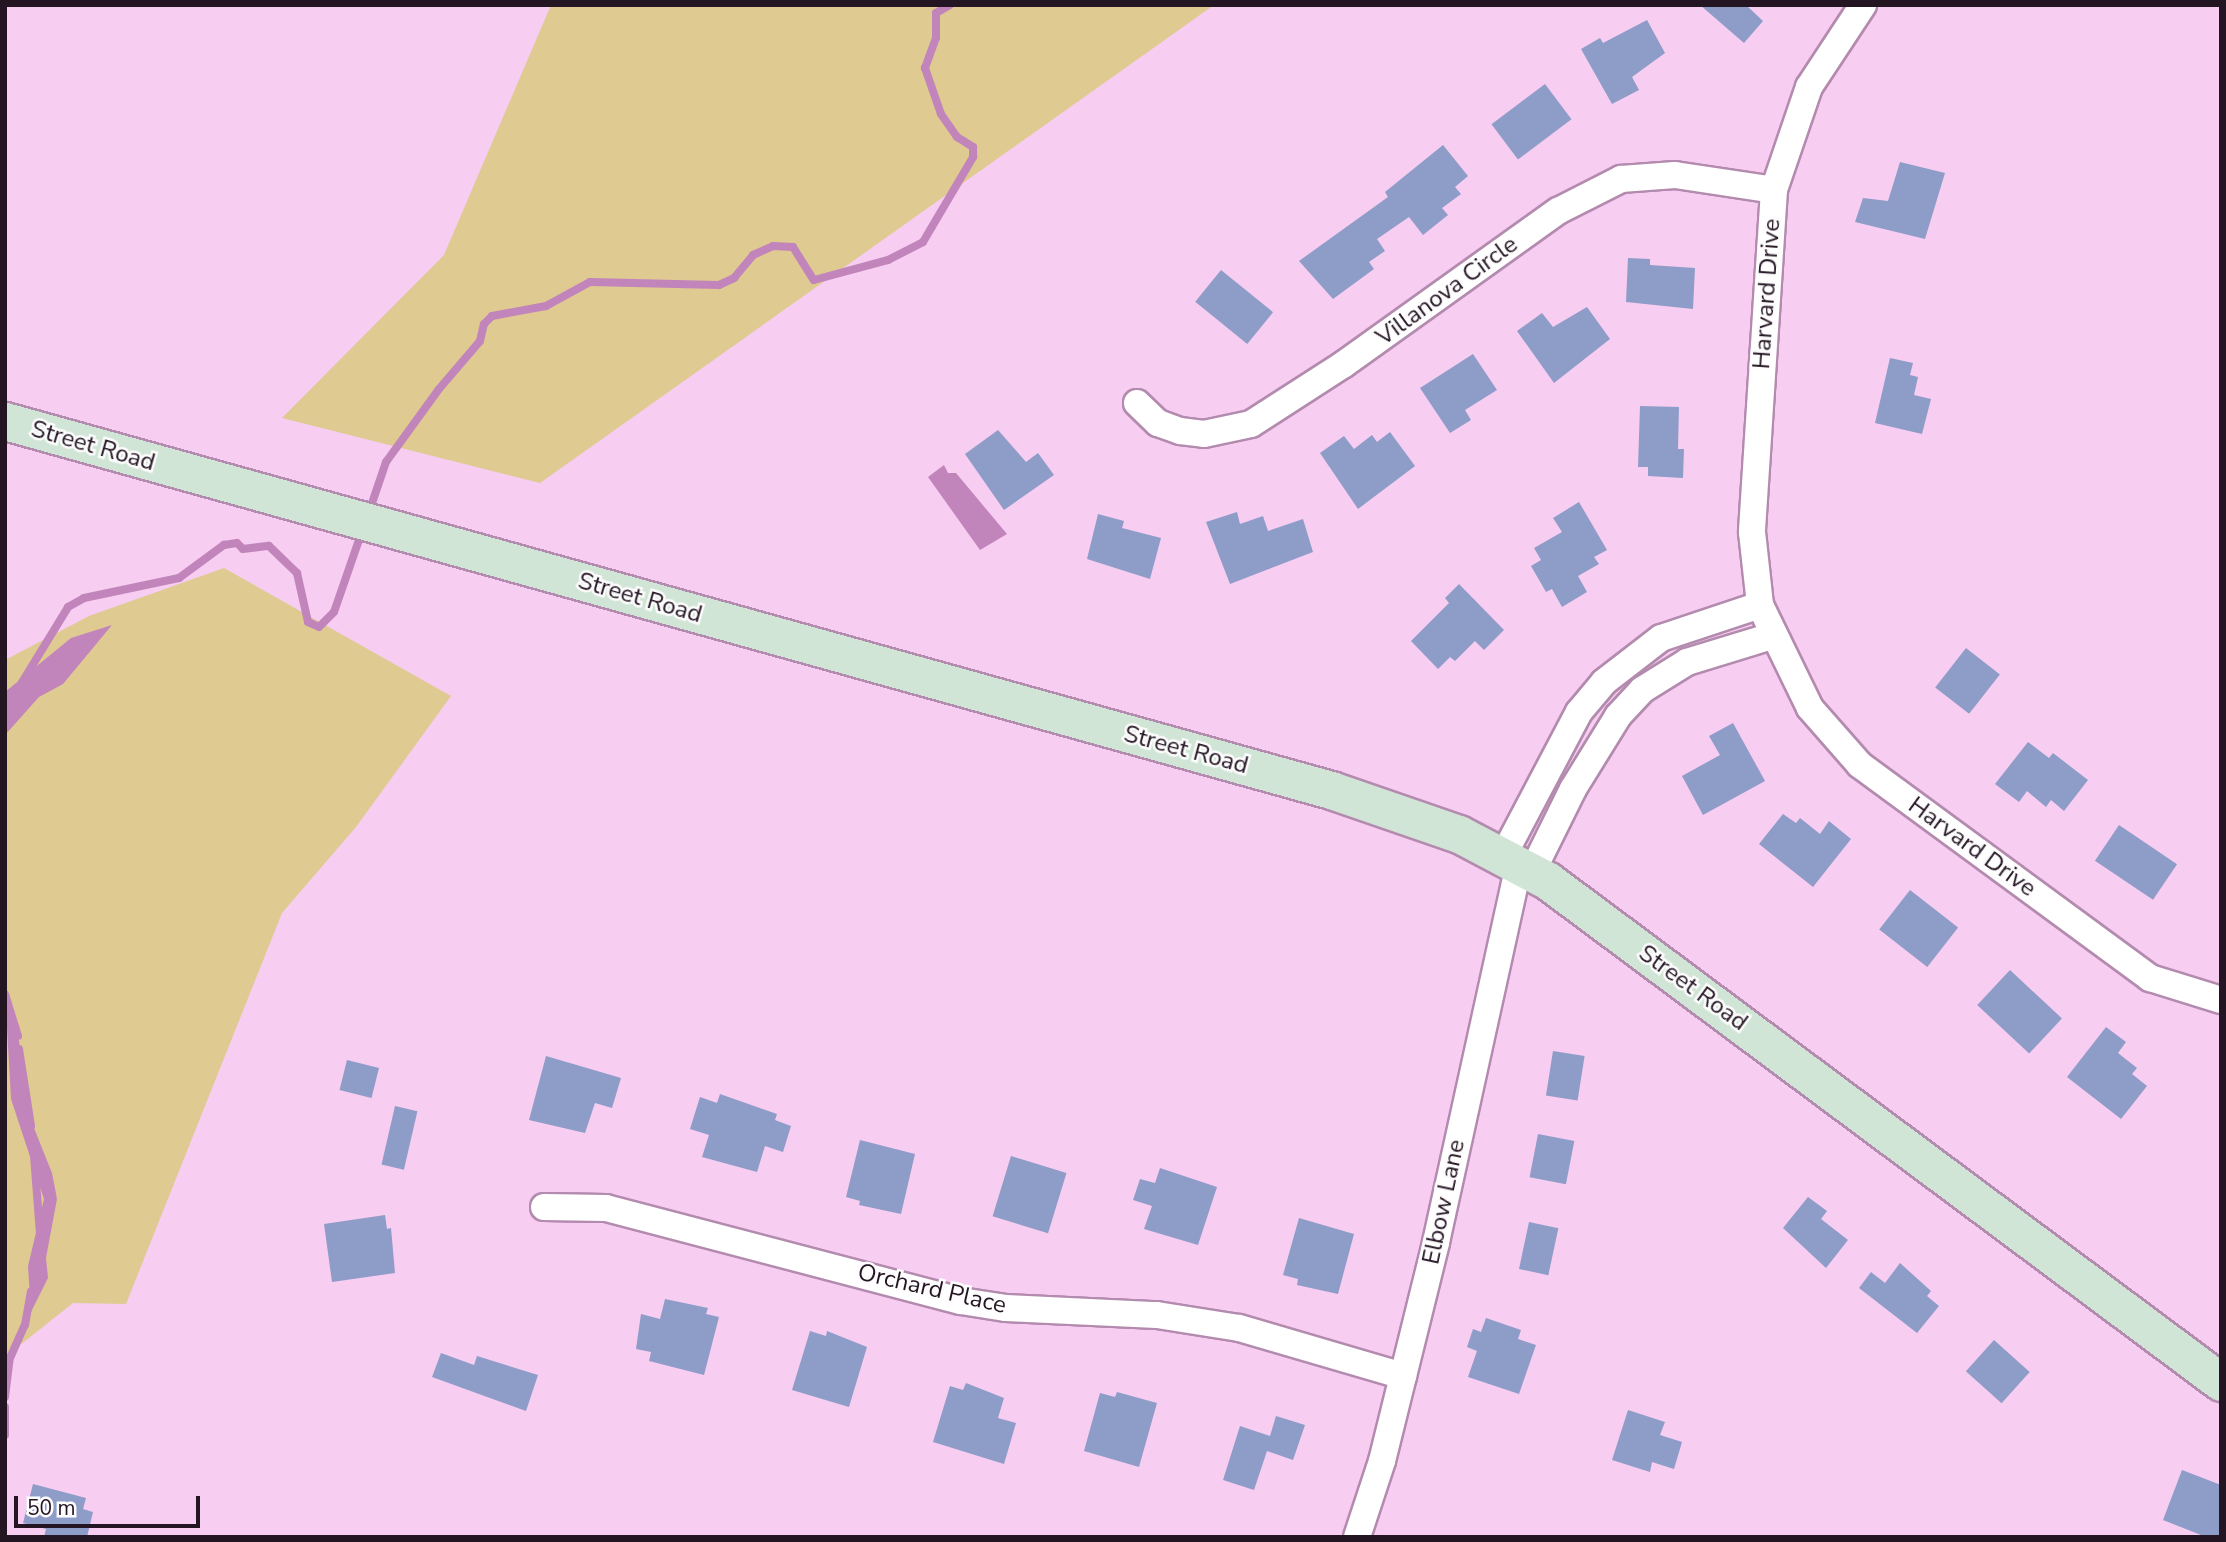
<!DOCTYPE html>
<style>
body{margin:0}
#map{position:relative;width:2226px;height:1542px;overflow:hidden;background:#f7cdf1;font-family:"Nunito Sans",sans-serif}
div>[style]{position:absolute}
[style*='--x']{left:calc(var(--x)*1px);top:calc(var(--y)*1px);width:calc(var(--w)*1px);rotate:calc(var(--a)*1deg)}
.green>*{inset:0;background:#dfca92}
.water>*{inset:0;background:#c285bb}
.stream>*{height:8px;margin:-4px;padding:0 4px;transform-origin:4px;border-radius:4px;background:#c285bb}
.building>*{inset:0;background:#8e9cc8;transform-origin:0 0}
.roads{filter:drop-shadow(2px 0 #b38bae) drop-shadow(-2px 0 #b38bae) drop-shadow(0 2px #b38bae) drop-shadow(0 -2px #b38bae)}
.street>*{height:26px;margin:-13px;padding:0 13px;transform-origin:13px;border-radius:13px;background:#fff}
.secondary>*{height:37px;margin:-18.5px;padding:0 18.5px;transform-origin:18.5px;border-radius:18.5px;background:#d1e5d6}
span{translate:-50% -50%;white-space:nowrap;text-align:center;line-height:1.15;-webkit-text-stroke:5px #fdfdfd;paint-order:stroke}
.street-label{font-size:24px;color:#241523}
.frame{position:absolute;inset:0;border:7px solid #241523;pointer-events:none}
.scale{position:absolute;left:14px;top:1496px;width:186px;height:32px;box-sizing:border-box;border:4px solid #241523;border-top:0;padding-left:9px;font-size:21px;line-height:24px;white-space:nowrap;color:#241523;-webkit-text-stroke:5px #fdfdfd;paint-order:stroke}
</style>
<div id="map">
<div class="green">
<div style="clip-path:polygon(551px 5px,1214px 5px,540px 483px,282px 418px,444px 255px)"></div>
<div style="clip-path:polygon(224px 568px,451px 696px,356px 827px,282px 913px,126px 1304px,73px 1303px,5px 1357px,5px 660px,89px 616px)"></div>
</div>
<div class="water">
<div style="clip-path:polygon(944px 465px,948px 473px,956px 473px,1007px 534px,980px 550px,928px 477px)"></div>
<div style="clip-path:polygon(112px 625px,63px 684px,39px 697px,5px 735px,5px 692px,71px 638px)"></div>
<div style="clip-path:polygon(5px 993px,16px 1020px,30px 1118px,52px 1173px,57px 1199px,46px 1258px,48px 1278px,31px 1312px,28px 1266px,44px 1199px,11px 1099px)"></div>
</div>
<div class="stream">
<div style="--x:369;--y:512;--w:53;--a:-71.2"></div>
<div style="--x:386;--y:462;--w:90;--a:-54"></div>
<div style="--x:439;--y:389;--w:63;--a:-49.5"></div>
<div style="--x:480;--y:341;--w:17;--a:-77"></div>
<div style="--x:484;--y:324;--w:11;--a:-45"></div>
<div style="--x:492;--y:316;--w:55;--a:-10.5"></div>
<div style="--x:546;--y:306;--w:50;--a:-28.6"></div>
<div style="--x:590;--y:282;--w:129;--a:1.3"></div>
<div style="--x:719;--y:285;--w:17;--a:-25"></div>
<div style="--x:734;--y:278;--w:30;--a:-50"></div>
<div style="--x:753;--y:255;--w:22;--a:-24"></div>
<div style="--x:773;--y:246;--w:20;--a:3"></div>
<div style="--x:793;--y:247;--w:39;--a:58"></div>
<div style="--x:814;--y:280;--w:77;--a:-15.1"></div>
<div style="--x:888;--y:260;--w:39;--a:-27"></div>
<div style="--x:923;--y:242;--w:99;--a:-59.5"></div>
<div style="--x:973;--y:157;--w:10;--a:-90"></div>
<div style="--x:973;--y:147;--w:19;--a:-148"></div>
<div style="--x:957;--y:137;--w:28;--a:-125"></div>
<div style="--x:941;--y:114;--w:49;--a:-109.2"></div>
<div style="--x:925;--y:68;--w:32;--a:-70"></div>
<div style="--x:936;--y:38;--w:25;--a:-90"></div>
<div style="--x:936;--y:13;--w:16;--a:-30"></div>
<div style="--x:5;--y:710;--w:121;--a:-58.5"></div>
<div style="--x:68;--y:607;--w:18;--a:-29"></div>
<div style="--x:84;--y:598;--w:97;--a:-11.9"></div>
<div style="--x:179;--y:578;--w:56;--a:-36.3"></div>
<div style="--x:224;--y:545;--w:13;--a:-9"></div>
<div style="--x:237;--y:543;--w:8;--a:45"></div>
<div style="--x:243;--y:549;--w:26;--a:-7"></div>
<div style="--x:269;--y:546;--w:39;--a:44"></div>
<div style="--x:297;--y:573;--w:50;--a:77.3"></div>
<div style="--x:308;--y:622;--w:12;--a:24"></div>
<div style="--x:319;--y:627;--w:21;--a:-45"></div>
<div style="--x:334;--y:612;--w:86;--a:-70.9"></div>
<div style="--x:5;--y:994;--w:44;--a:72.8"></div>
<div style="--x:19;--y:1049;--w:78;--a:81.1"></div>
<div style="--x:34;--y:1156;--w:78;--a:85.6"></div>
<div style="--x:5;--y:1397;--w:39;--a:-83"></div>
<div style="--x:10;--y:1358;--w:36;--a:-66"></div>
<div style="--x:25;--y:1325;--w:34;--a:-80"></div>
<div style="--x:5;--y:1407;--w:28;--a:90"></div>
</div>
<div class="building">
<div style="clip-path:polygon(1700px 5px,1746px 5px,1763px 21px,1744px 43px)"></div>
<div style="clip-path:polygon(1647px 20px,1665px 53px,1632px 77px,1639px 90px,1612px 104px,1581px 49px,1600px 38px,1603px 43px)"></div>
<div style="left:1545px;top:84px;width:44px;height:67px;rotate:53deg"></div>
<div style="clip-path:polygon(1443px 145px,1468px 176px,1455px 187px,1461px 194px,1442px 208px,1448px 215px,1423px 235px,1409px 217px,1377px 239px,1385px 251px,1369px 262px,1374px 269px,1333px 299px,1299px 261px,1388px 197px,1385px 192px)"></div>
<div style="clip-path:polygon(1900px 162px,1945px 173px,1925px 239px,1855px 222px,1863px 198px,1888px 201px)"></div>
<div style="clip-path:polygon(1628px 258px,1650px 259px,1650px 265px,1695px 268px,1693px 309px,1626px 302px)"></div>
<div style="left:1221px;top:270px;width:67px;height:41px;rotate:39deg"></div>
<div style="clip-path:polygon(1587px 307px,1610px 339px,1554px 383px,1517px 331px,1542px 313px,1553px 327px)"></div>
<div style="clip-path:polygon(1473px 354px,1497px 390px,1465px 410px,1471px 420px,1450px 433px,1420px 388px)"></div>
<div style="clip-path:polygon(1890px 358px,1913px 363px,1910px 375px,1918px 377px,1914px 395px,1931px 399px,1922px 434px,1875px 423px)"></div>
<div style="clip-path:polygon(1640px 406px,1679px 407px,1678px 449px,1684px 449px,1683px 478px,1648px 476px,1648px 467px,1638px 467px)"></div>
<div style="clip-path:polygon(998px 430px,1026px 462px,1038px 453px,1054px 475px,1004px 510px,965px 454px)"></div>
<div style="clip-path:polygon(1390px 432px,1415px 466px,1358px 509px,1320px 453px,1344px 436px,1354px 449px,1372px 435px,1377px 442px)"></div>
<div style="clip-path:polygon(1579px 502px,1607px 550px,1594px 557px,1599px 564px,1578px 576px,1587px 592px,1562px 607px,1552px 589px,1546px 592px,1531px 566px,1541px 560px,1534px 548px,1562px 532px,1553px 518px)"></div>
<div style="clip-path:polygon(1237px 512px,1240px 524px,1263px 516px,1268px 531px,1303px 519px,1313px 552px,1230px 584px,1206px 522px)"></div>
<div style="clip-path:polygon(1098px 514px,1124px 521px,1122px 528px,1161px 538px,1150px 579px,1087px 559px)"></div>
<div style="clip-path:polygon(1459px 584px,1504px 630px,1484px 650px,1475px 641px,1455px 661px,1450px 657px,1438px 669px,1411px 641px,1449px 603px,1445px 598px)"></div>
<div style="left:1966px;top:648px;width:43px;height:50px;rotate:38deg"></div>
<div style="clip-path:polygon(1733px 723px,1765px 781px,1703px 815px,1682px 776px,1720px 755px,1709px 736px)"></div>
<div style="clip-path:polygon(2028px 742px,2049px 758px,2053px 753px,2088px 780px,2064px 811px,2051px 800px,2046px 807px,2027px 791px,2019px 802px,1995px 784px)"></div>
<div style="clip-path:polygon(1783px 814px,1796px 823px,1800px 818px,1820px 834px,1829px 821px,1851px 839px,1813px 887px,1759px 844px)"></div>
<div style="left:2119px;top:825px;width:70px;height:43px;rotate:34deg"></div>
<div style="left:1910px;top:890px;width:61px;height:50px;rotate:38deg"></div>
<div style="left:2010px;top:970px;width:71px;height:48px;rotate:43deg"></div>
<div style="clip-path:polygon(2106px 1027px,2126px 1042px,2118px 1053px,2137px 1068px,2132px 1074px,2147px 1086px,2121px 1119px,2067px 1077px)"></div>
<div style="left:1553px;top:1051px;width:32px;height:45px;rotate:9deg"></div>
<div style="clip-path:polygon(546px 1056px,621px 1078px,612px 1108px,595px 1103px,585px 1133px,529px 1120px)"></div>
<div style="left:347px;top:1060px;width:33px;height:31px;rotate:14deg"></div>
<div style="clip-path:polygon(720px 1094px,777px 1114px,775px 1120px,791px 1126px,783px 1152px,765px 1146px,757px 1172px,702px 1157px,709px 1135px,690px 1129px,700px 1097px,717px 1103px)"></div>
<div style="left:395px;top:1106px;width:23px;height:60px;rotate:13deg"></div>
<div style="left:1538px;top:1134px;width:37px;height:44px;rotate:11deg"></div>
<div style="clip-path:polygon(860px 1140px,915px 1154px,901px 1214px,859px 1205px,860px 1201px,846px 1197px)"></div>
<div style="left:1011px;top:1156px;width:58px;height:63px;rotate:17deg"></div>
<div style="clip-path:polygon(1160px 1168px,1217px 1187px,1198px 1245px,1144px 1229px,1152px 1206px,1133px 1200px,1140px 1179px,1155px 1183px)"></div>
<div style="clip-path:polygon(1808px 1197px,1827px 1211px,1821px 1219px,1848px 1240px,1826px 1268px,1783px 1228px)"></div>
<div style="clip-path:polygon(385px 1215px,387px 1229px,391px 1228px,395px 1273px,332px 1282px,324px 1224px)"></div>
<div style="clip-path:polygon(1299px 1218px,1354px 1234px,1338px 1294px,1297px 1285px,1298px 1279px,1283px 1275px)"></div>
<div style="left:1529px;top:1222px;width:30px;height:48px;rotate:12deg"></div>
<div style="clip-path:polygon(1900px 1263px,1931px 1291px,1927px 1296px,1939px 1306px,1917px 1333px,1859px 1288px,1871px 1272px,1885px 1283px)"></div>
<div style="clip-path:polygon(665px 1299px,708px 1308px,706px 1314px,719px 1317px,704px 1375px,649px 1361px,651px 1352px,636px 1349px,641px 1314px,660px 1319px)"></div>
<div style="clip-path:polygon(1486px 1318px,1521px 1330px,1518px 1339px,1536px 1345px,1519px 1394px,1468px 1377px,1477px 1351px,1467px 1347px,1473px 1329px,1481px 1332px)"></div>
<div style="clip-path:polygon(810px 1331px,826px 1336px,827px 1331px,867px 1347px,849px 1407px,792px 1390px)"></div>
<div style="left:1994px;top:1340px;width:48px;height:42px;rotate:42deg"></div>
<div style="clip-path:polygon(441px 1353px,474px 1365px,477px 1356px,538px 1375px,526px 1411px,432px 1377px)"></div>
<div style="clip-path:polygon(966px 1383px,1004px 1398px,998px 1418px,1016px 1423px,1004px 1464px,933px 1442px,950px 1386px,963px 1390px)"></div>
<div style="clip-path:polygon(1117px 1392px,1157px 1403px,1139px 1467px,1084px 1451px,1100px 1393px,1115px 1397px)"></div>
<div style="clip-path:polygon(1628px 1410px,1665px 1422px,1660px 1435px,1682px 1442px,1674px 1469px,1652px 1462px,1650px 1472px,1612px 1460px)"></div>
<div style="clip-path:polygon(1276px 1416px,1305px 1425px,1293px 1460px,1267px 1451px,1254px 1490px,1223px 1480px,1240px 1426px,1270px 1436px)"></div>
<div style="clip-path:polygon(2182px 1470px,2221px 1485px,2221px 1537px,2206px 1537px,2163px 1520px)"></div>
<div style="clip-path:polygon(33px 1484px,86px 1498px,83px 1509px,93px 1512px,87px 1537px,44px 1537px,46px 1529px,23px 1523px)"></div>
</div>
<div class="roads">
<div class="street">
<div style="--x:1863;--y:5;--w:98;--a:123.4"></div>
<div style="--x:1809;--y:87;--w:109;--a:108.8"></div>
<div style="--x:1774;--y:190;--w:343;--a:93.7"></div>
<div style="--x:1752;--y:532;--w:73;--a:83.7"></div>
<div style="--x:1760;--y:605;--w:114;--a:64.1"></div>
<div style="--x:1810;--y:708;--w:76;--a:48.7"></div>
<div style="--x:1860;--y:765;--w:360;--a:36.3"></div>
<div style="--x:2150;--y:978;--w:74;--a:17.2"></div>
<div style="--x:1137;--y:403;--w:29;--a:44"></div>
<div style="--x:1158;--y:423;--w:23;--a:20"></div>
<div style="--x:1180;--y:431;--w:24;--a:7"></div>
<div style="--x:1204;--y:434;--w:48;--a:-12"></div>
<div style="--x:1251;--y:424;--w:111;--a:-32.8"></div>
<div style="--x:1344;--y:364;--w:263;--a:-35.6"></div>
<div style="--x:1558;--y:211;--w:71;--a:-26.9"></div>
<div style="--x:1621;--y:179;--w:54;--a:-4.2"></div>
<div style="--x:1675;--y:175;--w:100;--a:8.6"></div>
<div style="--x:1503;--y:856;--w:163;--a:-62.2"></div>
<div style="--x:1579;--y:712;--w:39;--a:-50"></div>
<div style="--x:1604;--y:682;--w:72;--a:-37.7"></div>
<div style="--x:1661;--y:638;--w:104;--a:-18.4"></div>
<div style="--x:1532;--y:872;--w:93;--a:-63.7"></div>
<div style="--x:1573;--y:789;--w:86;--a:-58.3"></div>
<div style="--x:1618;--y:716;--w:35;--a:-47"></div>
<div style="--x:1642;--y:690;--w:53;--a:-31.9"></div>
<div style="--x:1687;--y:662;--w:89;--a:-17"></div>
<div style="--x:544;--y:1207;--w:62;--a:0.9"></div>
<div style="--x:606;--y:1208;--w:367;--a:14.7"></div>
<div style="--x:961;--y:1301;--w:46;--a:8.8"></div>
<div style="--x:1006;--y:1308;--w:151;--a:2.7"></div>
<div style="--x:1157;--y:1315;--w:83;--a:9"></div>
<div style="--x:1239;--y:1328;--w:171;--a:16.3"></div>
<div style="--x:1357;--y:1537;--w:80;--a:-71.8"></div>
<div style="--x:1382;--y:1461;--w:226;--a:-76.1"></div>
<div style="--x:1436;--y:1242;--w:386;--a:-77.6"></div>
</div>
<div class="secondary">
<div style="--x:5;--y:421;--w:1376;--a:15.55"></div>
<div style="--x:1331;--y:790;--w:135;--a:19"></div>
<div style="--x:1459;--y:834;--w:101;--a:27.8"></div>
<div style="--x:1548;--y:881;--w:839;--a:36.67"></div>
</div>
</div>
<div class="street-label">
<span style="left:1447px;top:291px;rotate:-36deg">Villanova Circle</span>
<span style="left:1767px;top:294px;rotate:-86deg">Harvard Drive</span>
<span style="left:93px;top:446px;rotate:16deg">Street Road</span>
<span style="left:640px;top:598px;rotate:16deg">Street Road</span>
<span style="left:1186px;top:750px;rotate:15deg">Street Road</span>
<span style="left:1972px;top:847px;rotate:36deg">Harvard Drive</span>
<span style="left:1693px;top:988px;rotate:36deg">Street Road</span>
<span style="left:1444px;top:1202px;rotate:-78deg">Elbow Lane</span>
<span style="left:932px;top:1289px;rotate:13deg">Orchard Place</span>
</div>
<div class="frame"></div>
<div class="scale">50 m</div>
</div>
